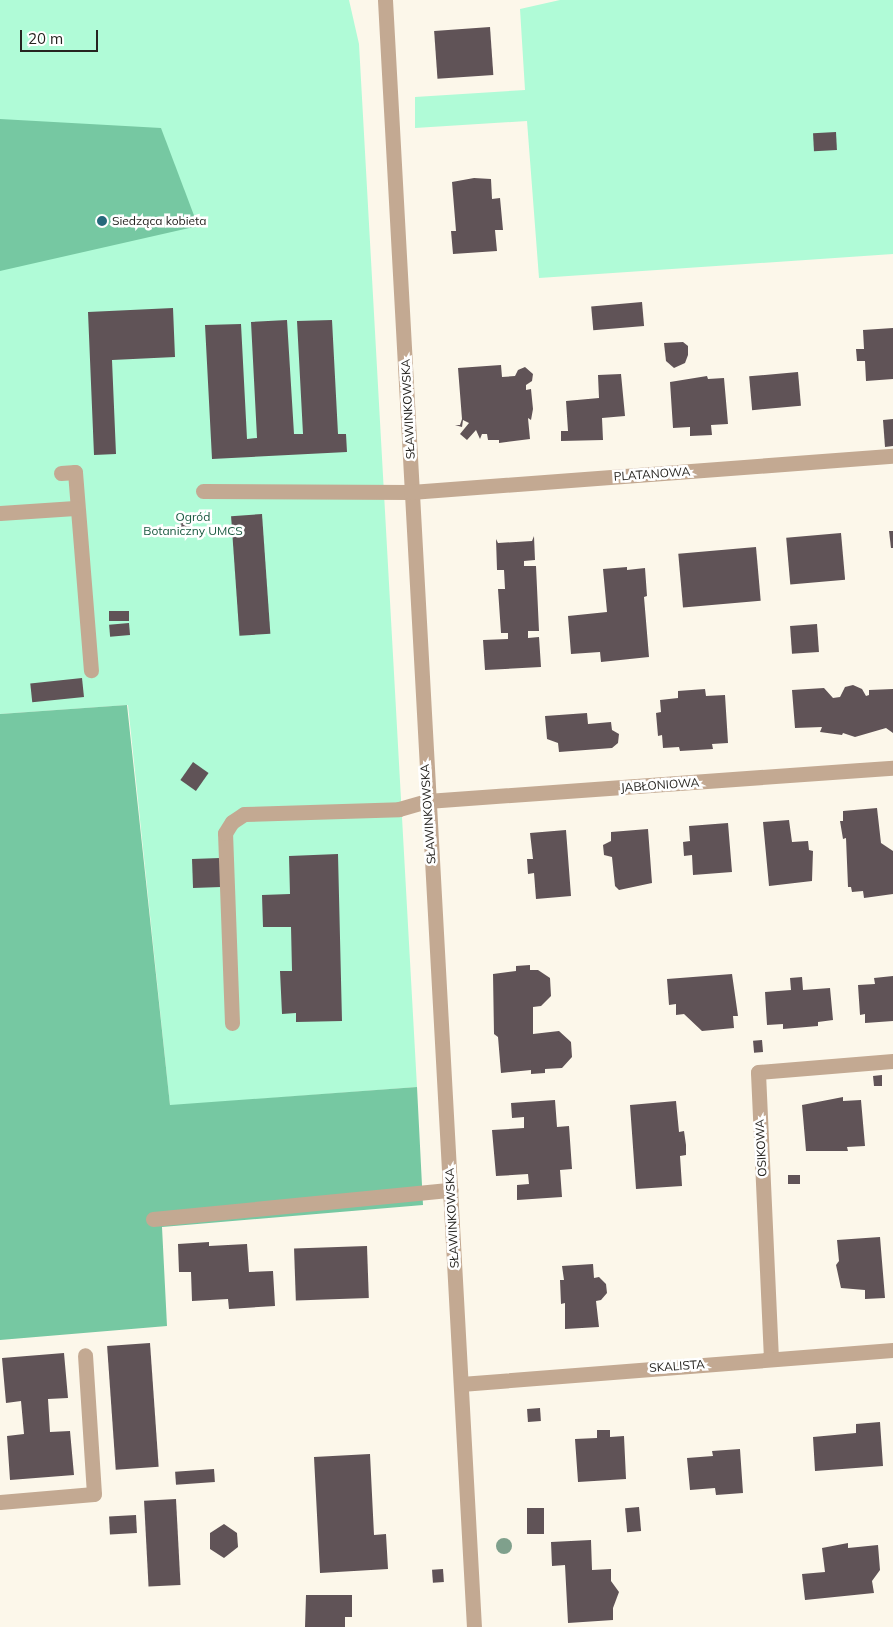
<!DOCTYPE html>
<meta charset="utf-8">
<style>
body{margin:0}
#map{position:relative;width:893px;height:1627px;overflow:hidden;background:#fcf7ea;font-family:Mulish,sans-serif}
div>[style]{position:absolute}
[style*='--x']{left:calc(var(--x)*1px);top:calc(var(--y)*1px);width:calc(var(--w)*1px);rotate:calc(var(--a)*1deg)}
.green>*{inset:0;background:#b0fbd7}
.forest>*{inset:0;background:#76c8a2}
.building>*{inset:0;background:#605357;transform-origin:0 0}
.minor>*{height:15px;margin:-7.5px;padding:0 7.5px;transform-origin:7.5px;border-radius:7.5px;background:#c3a992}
.trees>*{width:16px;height:16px;margin:-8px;border-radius:50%;background:#7fa08c}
.dots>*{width:14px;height:14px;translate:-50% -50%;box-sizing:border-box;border:2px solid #fff;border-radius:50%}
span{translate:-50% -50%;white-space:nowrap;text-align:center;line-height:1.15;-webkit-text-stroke:5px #fff;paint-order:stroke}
.poi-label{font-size:12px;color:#262420}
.left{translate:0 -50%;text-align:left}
.street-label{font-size:12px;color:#262420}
.park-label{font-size:12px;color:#19583f}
.scale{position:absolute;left:20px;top:30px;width:78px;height:22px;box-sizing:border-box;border:2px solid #262420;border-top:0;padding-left:6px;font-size:15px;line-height:18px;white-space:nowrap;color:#262420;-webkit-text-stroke:4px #fff;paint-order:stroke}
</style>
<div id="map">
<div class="green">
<div style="clip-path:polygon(0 0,349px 0,359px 44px,417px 1087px,170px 1106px,128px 705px,0 714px)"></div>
<div style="clip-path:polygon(560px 0,893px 0,893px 254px,539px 278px,527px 121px,415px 128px,415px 97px,525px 90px,520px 9px)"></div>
</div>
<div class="forest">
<div style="clip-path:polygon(0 119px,161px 128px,198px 226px,0 271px)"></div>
<div style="clip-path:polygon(127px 705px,170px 1105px,417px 1087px,423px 1205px,162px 1227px,167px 1326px,0 1340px,0 714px)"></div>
</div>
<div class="building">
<div style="left:490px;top:27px;width:48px;height:56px;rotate:86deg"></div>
<div style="left:836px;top:132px;width:18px;height:23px;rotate:87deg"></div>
<div style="clip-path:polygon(474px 178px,491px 179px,492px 199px,500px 198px,503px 230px,495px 230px,497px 251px,453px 254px,451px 231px,456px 231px,452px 182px)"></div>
<div style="left:642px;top:302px;width:24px;height:51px;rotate:85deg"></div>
<div style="clip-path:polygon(173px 308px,175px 357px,112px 360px,116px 454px,94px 455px,88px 312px)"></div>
<div style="clip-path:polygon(287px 320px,294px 434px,303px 434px,297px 321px,332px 320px,338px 434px,346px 434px,347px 452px,212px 459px,205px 325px,241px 324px,247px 439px,257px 438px,251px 322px)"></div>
<div style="clip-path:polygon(893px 328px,893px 379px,866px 381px,865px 361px,857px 361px,856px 349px,864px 349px,863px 330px)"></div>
<div style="clip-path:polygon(683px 342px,688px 346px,688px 355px,685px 363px,674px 368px,666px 361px,664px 343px)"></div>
<div style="clip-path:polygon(501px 365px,502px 377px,515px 376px,518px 370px,525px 367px,533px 374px,532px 381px,526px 385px,526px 390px,531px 389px,533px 409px,531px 420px,528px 418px,530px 439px,499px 443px,499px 440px,488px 440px,487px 434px,482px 434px,480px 439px,476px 430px,467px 440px,460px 434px,469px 423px,463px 420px,462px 427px,455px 425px,460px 425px,462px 419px,458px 368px)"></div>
<div style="left:798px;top:372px;width:34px;height:49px;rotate:85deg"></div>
<div style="clip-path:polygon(621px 374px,625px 416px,602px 418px,603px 440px,561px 441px,561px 431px,568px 431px,566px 401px,599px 398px,598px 375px)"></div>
<div style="clip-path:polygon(707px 376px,708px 379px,724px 378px,728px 424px,711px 425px,712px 435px,690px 436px,690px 427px,673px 428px,670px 382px)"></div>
<div style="clip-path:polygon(893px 419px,893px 446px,885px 447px,883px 420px)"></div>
<div style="clip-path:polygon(182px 514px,193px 514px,190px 533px,179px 534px)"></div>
<div style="left:262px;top:514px;width:120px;height:31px;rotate:86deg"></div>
<div style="clip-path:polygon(889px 531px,893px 531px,893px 548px,891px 548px)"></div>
<div style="left:841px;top:533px;width:47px;height:55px;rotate:85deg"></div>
<div style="clip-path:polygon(534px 536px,535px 560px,524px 561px,524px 566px,536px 566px,539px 631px,528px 631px,528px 638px,539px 637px,541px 667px,485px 670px,483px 640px,508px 639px,508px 633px,501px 633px,498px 589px,505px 589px,504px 570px,497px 570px,496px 539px,498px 543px,532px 541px)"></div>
<div style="left:756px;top:547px;width:54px;height:78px;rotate:85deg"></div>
<div style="clip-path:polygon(627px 567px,627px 570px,645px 568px,647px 596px,644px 597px,649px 657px,601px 662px,600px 652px,571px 654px,568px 616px,607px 612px,603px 569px)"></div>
<div style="left:109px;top:611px;width:20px;height:10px"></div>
<div style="left:129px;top:623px;width:12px;height:20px;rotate:85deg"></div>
<div style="left:817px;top:624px;width:28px;height:27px;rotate:86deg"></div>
<div style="left:82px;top:678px;width:19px;height:52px;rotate:84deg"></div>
<div style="clip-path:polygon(853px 685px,862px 689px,866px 696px,869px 695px,869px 690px,893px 689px,893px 733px,886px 728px,855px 737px,843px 733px,842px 735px,820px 732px,822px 727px,795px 728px,792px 690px,824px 688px,833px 698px,840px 697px,845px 687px)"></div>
<div style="clip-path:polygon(705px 689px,706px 696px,725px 695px,728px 743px,712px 744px,713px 749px,680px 751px,679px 747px,663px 748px,662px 735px,658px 736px,656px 713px,661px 712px,660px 700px,678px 698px,678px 691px)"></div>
<div style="clip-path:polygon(587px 713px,588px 724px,611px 722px,612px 730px,619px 734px,618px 743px,612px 748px,559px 752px,558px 743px,547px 739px,545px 716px)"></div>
<div style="left:193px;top:762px;width:19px;height:22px;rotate:35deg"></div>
<div style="clip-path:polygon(877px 808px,881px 843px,893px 851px,893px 894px,864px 898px,863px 891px,852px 892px,851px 887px,848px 887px,846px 838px,843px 839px,840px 821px,843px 821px,843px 811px)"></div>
<div style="clip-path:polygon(789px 820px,792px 842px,808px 841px,809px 850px,813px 851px,812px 881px,769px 886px,763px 822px)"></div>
<div style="clip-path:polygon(728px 823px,732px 872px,693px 875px,692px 855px,684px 856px,683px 842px,690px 841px,689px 826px)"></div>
<div style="clip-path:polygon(648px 829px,652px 883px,619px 890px,615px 886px,612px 857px,604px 855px,603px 845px,611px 841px,611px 832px)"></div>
<div style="clip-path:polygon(566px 830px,571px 896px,536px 899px,534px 873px,528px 874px,527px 859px,533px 859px,530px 833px)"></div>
<div style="clip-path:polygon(338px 854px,342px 1021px,296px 1022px,296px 1013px,282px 1014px,280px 971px,292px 971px,291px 927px,263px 927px,262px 895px,290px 894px,289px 856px)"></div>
<div style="left:220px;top:858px;width:29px;height:28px;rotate:88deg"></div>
<div style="clip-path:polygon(530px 965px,530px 970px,538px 970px,550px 978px,551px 996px,541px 1006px,533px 1007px,533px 1034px,559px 1031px,571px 1042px,572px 1057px,562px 1068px,545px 1069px,545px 1073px,531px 1074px,531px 1070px,501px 1073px,498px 1037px,494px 1034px,493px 974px,516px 971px,516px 966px)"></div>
<div style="clip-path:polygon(732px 974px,738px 1016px,733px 1016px,734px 1028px,702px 1031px,684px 1014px,676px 1015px,676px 1004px,669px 1005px,667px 979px)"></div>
<div style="clip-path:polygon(893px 976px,893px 1021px,865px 1023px,865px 1014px,860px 1015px,858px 985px,875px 984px,874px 978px)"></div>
<div style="clip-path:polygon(802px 977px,803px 990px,830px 988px,833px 1020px,818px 1022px,818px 1026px,783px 1029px,783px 1024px,767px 1025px,765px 992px,791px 990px,790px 978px)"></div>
<div style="left:762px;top:1040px;width:12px;height:9px;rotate:85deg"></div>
<div style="clip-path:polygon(882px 1075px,882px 1086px,874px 1086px,873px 1076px)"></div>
<div style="clip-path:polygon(843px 1097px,843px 1101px,861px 1100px,865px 1146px,847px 1147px,848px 1151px,806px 1151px,802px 1105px)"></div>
<div style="clip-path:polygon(555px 1100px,557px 1127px,569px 1126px,572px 1169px,560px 1170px,562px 1197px,517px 1200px,517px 1185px,529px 1184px,528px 1174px,496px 1176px,492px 1130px,524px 1128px,524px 1117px,512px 1118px,511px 1103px)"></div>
<div style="clip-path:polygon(676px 1101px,679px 1132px,684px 1131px,686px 1145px,686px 1155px,680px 1156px,682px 1186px,636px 1189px,630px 1105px)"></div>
<div style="left:788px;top:1175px;width:12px;height:9px"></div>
<div style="clip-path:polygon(880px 1237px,885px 1298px,865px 1299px,865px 1290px,841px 1288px,836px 1265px,839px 1261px,837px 1240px)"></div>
<div style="clip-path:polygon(209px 1242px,209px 1246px,247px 1244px,249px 1272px,273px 1271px,275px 1306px,229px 1309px,228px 1299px,192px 1301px,191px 1272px,179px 1272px,178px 1244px)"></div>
<div style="left:367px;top:1246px;width:52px;height:73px;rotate:88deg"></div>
<div style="clip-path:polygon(593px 1264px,594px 1278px,599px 1277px,606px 1284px,607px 1293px,601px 1300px,596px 1301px,599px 1327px,565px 1329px,565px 1303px,561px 1304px,560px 1280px,564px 1280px,562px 1266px)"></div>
<div style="left:150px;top:1343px;width:124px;height:43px;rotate:86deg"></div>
<div style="clip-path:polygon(64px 1353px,68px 1398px,48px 1399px,50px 1432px,70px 1431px,74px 1475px,10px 1480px,7px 1436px,24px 1434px,21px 1401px,6px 1403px,2px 1358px)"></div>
<div style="left:540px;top:1408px;width:13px;height:13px;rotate:86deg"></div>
<div style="clip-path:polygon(880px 1422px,883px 1466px,815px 1471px,813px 1437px,856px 1433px,856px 1424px)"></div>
<div style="clip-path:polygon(597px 1430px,610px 1430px,610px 1437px,624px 1436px,626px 1479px,578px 1482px,575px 1439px,597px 1438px)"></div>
<div style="clip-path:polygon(740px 1449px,743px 1493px,716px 1495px,715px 1488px,690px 1490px,687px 1458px,713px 1456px,712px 1451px)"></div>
<div style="clip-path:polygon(370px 1454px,374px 1535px,386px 1534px,388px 1569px,320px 1573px,314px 1457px)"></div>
<div style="left:214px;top:1469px;width:13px;height:39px;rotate:86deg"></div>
<div style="left:176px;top:1499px;width:86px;height:32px;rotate:87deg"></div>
<div style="left:639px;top:1507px;width:24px;height:14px;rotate:85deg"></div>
<div style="left:527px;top:1508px;width:17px;height:26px"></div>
<div style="left:136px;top:1515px;width:18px;height:27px;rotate:87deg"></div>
<div style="clip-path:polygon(224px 1524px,237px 1533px,238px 1547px,224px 1558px,210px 1549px,210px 1533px)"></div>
<div style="clip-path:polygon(591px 1540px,592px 1570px,611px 1569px,611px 1581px,619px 1592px,613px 1608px,613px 1620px,568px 1623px,565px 1565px,552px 1566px,551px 1542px)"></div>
<div style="clip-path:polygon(848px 1543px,848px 1548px,878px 1545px,880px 1570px,872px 1581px,874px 1593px,805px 1600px,802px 1574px,825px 1572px,822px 1548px)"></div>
<div style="left:443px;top:1569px;width:13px;height:11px;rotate:86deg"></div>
<div style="clip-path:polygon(306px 1595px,352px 1595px,352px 1617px,345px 1617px,345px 1627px,305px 1627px)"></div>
</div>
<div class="minor">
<div style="--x:385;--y:0;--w:1629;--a:86.87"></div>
<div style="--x:61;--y:473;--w:14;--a:-4"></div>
<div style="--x:75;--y:472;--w:199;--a:85.4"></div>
<div style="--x:203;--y:491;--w:208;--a:0.3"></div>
<div style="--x:411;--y:492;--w:483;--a:-4.3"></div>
<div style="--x:0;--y:513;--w:75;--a:-3.8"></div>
<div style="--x:232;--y:1023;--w:190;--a:-92.1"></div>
<div style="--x:225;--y:833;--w:13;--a:-58"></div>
<div style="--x:232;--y:822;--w:14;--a:-34"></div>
<div style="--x:244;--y:814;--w:155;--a:-1.8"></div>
<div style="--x:399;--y:809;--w:29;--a:-16"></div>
<div style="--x:427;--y:801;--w:467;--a:-4.1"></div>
<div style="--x:153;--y:1219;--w:299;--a:-5.6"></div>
<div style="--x:771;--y:1359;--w:287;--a:-92.6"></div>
<div style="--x:758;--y:1072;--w:135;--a:-4.7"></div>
<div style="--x:461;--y:1384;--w:433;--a:-4.5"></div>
<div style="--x:0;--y:1502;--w:94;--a:-4.9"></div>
<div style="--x:94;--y:1494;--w:139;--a:-93.7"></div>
</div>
<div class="trees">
<div style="left:504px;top:1546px"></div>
</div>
<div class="dots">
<div style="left:102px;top:221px;background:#26697b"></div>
</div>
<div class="poi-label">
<span class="left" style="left:112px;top:221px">Siedząca kobieta</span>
</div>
<div class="street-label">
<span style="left:408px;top:409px;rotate:-93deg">SŁAWINKOWSKA</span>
<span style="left:652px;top:474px;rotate:-4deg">PLATANOWA</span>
<span style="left:660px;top:785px;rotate:-4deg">JABŁONIOWA</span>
<span style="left:428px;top:814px;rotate:-94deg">SŁAWINKOWSKA</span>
<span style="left:761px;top:1148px;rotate:-93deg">OSIKOWA</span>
<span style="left:452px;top:1218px;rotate:-93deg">SŁAWINKOWSKA</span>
<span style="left:677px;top:1366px;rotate:-4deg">SKALISTA</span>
</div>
<div class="park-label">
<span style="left:193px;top:524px">Ogród<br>Botaniczny UMCS</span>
</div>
<div class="scale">20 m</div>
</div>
